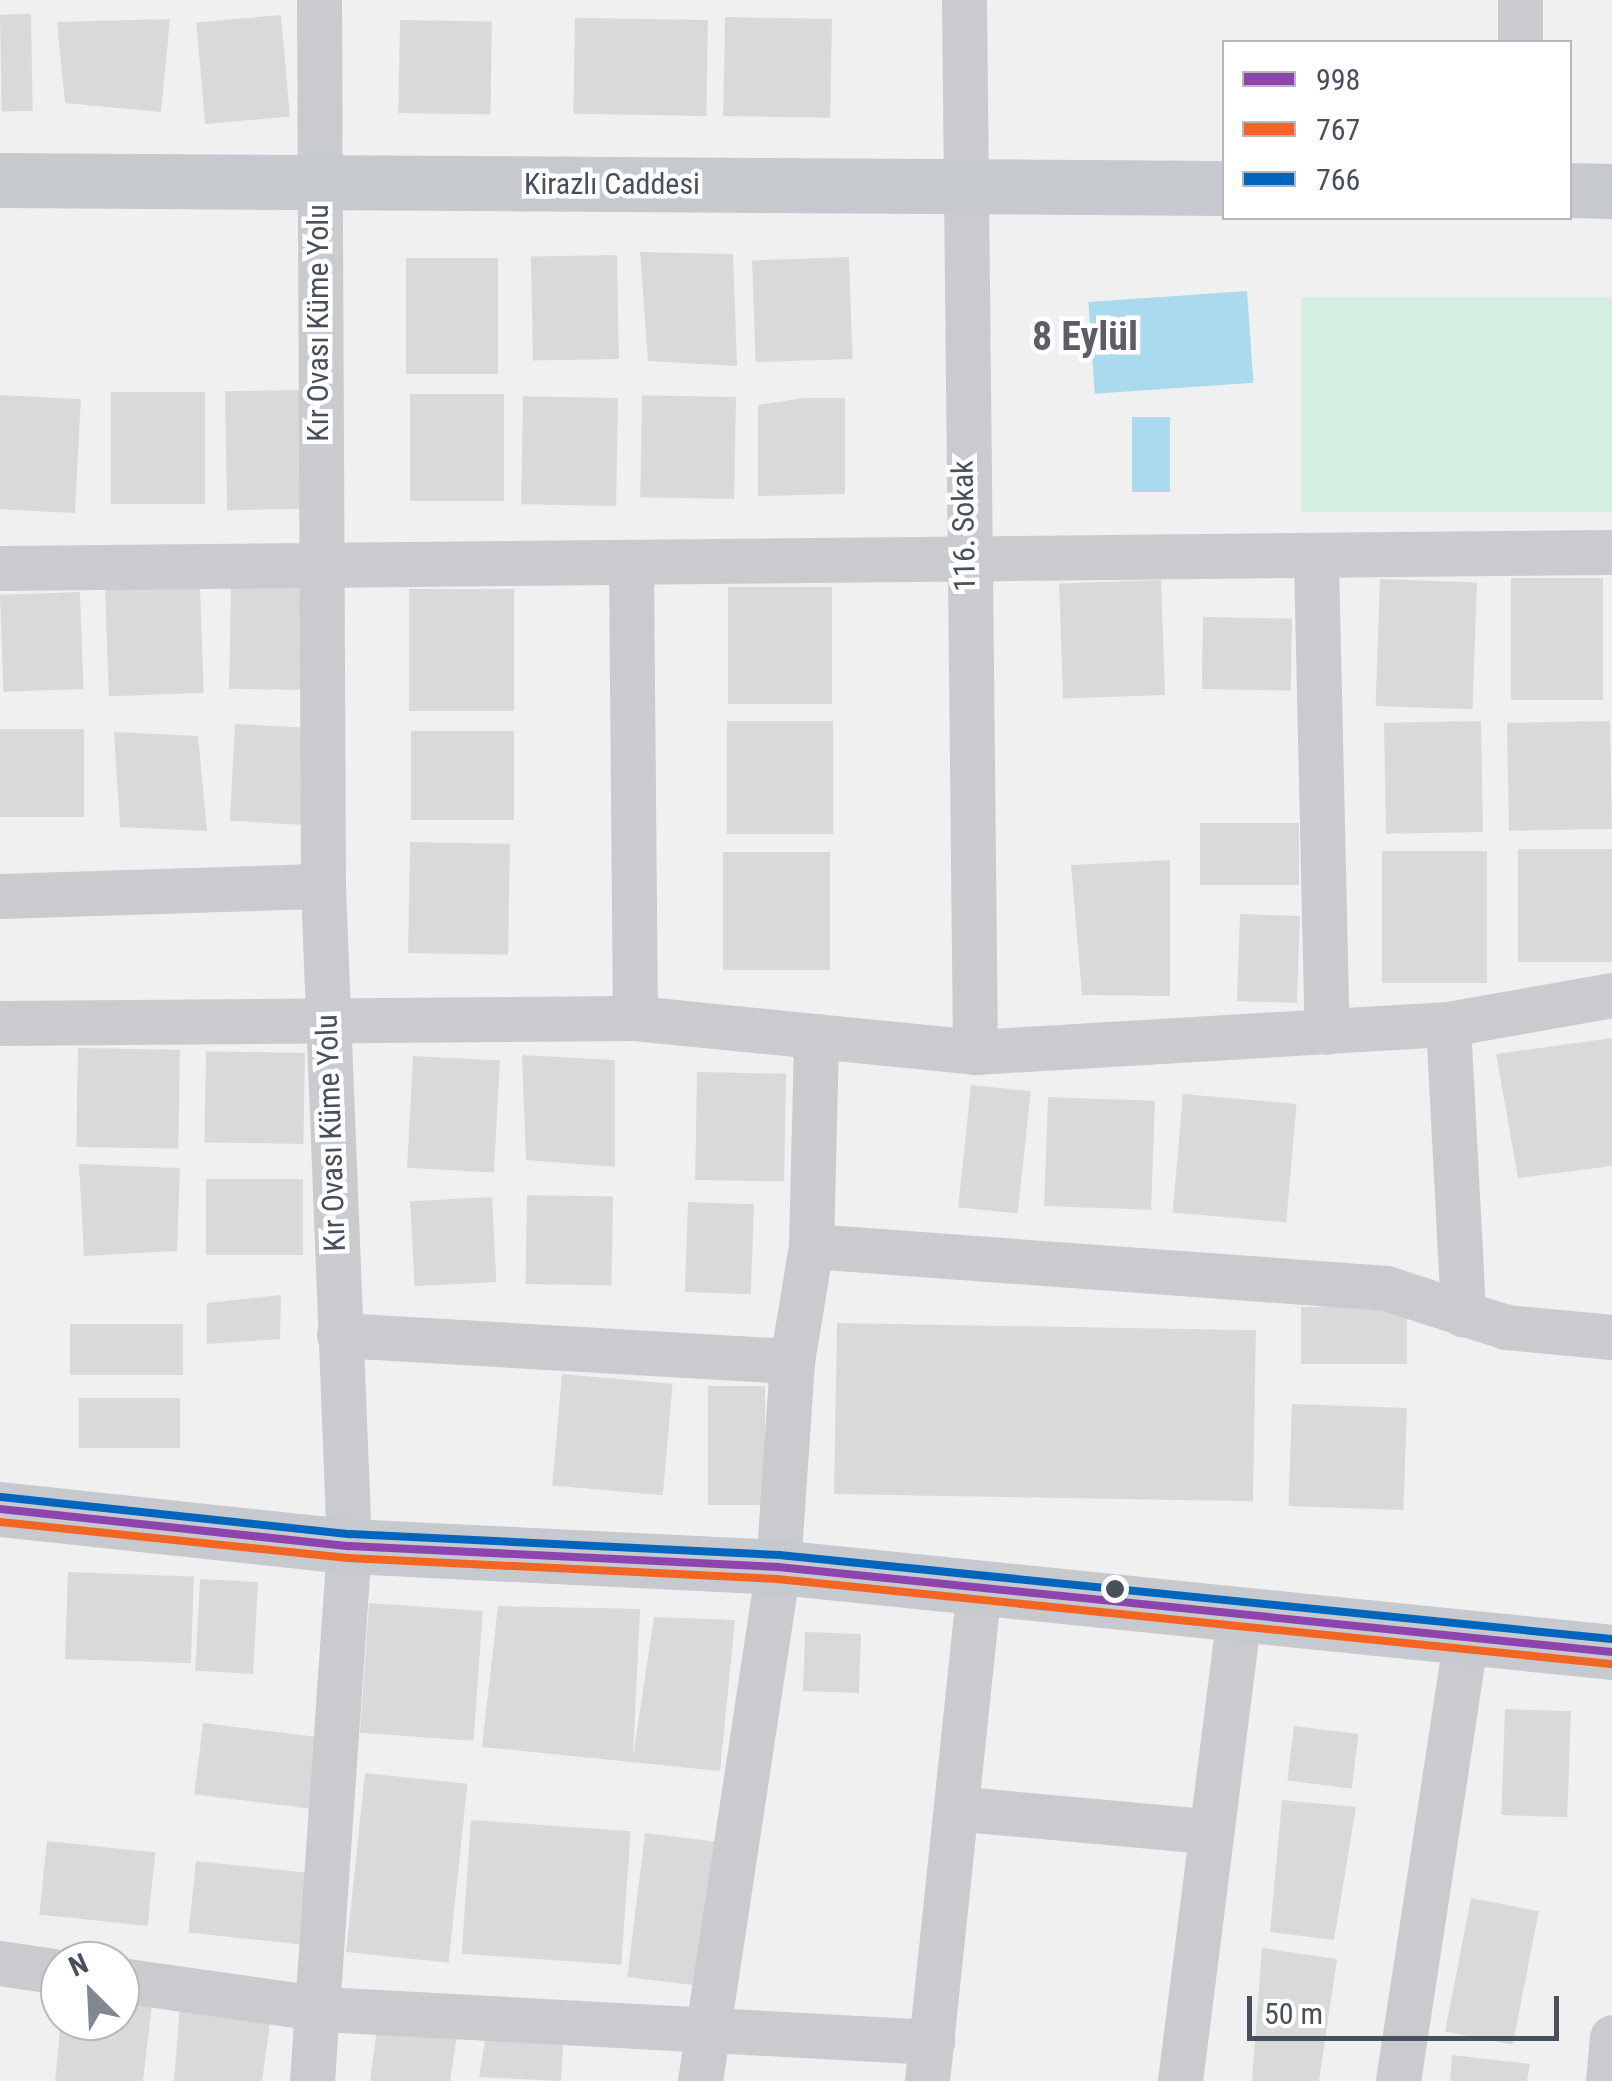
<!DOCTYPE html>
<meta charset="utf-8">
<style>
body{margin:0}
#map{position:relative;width:1612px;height:2081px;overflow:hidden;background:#f0f0f0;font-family:"Roboto Condensed",sans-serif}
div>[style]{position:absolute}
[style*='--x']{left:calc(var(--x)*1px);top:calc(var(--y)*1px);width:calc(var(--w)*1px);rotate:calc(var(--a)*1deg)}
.green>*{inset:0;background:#d4efe1;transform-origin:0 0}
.water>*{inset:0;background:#a9daed;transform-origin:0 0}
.building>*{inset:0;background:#d9d9da;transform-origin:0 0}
.minor>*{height:45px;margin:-22.5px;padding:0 22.5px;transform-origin:22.5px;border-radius:22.5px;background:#cacbce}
.major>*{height:55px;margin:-27.5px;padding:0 27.5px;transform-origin:27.5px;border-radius:27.5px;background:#c6c9cd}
.bus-1>*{height:8px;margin:-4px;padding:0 4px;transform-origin:4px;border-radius:4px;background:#8e44ad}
.bus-2>*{height:8px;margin:-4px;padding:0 4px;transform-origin:4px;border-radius:4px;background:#f26522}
.bus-3>*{height:8px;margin:-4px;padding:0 4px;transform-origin:4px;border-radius:4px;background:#0065bd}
.dots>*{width:28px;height:28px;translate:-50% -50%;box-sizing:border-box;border:5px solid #fff;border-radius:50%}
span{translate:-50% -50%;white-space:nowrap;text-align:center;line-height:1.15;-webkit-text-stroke:9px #fff;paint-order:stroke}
.street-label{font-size:30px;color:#47505c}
.district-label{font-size:40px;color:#5b5e64;font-weight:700}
.legend{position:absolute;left:1222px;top:40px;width:350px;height:180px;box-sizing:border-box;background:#fff;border:2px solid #b5b9be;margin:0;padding:12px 18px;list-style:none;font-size:30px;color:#47505c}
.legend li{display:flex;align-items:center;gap:20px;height:50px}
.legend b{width:50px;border:2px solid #b5b9be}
.north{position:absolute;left:40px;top:1941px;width:100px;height:100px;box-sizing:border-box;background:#fff;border:2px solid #b5b9be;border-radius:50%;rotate:336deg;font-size:28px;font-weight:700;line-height:40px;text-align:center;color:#47505c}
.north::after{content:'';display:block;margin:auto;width:35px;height:45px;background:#828890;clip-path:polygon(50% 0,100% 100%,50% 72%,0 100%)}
.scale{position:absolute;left:1247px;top:1996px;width:312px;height:45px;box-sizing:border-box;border:5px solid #47505c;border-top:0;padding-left:12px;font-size:30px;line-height:35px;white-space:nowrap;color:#47505c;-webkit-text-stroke:8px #fff;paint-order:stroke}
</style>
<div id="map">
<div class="green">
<div style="left:1612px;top:297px;width:215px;height:311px;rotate:90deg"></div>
</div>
<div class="water">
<div style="left:1247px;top:291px;width:92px;height:159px;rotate:86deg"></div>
<div style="left:1132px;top:417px;width:38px;height:75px"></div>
</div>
<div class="building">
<div style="left:31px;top:14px;width:97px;height:31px;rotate:89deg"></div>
<div style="left:281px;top:15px;width:102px;height:85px;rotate:85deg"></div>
<div style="left:725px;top:17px;width:107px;height:99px;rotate:1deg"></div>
<div style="clip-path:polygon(170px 19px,161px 112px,65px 103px,57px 22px)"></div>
<div style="left:400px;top:20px;width:92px;height:93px;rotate:1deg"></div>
<div style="left:708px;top:20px;width:96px;height:133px;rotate:91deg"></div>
<div style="clip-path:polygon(640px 252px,733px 254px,737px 366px,648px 361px)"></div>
<div style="left:617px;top:255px;width:104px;height:86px;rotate:89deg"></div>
<div style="left:849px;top:257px;width:102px;height:97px;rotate:88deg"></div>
<div style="left:406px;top:258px;width:92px;height:116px"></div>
<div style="left:301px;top:390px;width:119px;height:76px;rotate:89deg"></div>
<div style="left:111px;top:392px;width:94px;height:112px"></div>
<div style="left:410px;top:394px;width:94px;height:107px"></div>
<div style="left:0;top:395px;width:81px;height:114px;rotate:3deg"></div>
<div style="left:736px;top:397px;width:102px;height:94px;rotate:91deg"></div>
<div style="left:618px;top:398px;width:108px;height:95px;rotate:91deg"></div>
<div style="clip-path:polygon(803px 398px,845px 398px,845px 494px,758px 496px,758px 405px)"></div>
<div style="left:1603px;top:578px;width:122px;height:92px;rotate:90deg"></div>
<div style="left:1380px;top:579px;width:97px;height:127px;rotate:2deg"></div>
<div style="left:1161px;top:580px;width:115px;height:102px;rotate:88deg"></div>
<div style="left:305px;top:584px;width:106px;height:74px;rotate:91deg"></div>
<div style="left:200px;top:586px;width:107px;height:95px;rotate:88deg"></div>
<div style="left:832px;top:587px;width:117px;height:104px;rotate:90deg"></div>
<div style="left:409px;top:589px;width:105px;height:122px"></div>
<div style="left:80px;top:592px;width:97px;height:80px;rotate:88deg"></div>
<div style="left:1203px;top:617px;width:89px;height:72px;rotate:1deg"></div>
<div style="left:833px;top:721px;width:113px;height:106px;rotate:90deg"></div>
<div style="left:1481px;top:721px;width:111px;height:97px;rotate:89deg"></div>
<div style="left:1610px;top:721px;width:108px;height:103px;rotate:89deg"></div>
<div style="left:235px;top:724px;width:72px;height:97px;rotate:3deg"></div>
<div style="left:0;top:729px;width:84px;height:88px"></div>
<div style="left:514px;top:731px;width:89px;height:103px;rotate:90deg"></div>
<div style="clip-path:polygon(114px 732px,198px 736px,207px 831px,120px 827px)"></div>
<div style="left:1200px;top:823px;width:99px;height:62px"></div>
<div style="left:410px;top:842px;width:100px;height:111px;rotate:1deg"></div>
<div style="left:1612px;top:849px;width:113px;height:94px;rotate:90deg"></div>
<div style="left:1487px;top:851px;width:132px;height:105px;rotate:90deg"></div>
<div style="left:723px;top:852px;width:107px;height:118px"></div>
<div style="clip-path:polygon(1170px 860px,1170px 996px,1082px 995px,1071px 865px)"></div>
<div style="left:1240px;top:914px;width:60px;height:87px;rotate:2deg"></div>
<div style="clip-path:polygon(1612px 1038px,1612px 1166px,1518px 1178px,1496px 1054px)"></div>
<div style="left:78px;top:1048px;width:102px;height:99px;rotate:1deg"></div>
<div style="left:305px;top:1053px;width:91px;height:99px;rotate:91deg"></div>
<div style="clip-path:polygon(522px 1055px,615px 1060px,615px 1167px,526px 1160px)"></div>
<div style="left:413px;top:1056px;width:87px;height:112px;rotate:3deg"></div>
<div style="left:697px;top:1072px;width:89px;height:108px;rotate:1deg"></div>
<div style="left:971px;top:1085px;width:60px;height:123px;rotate:6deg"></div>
<div style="left:1183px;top:1094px;width:114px;height:119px;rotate:5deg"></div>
<div style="left:1048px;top:1097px;width:107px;height:109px;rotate:2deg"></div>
<div style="clip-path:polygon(79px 1164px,180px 1168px,177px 1251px,84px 1256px)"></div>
<div style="left:206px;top:1179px;width:97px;height:76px"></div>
<div style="left:527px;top:1195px;width:86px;height:89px;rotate:1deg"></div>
<div style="left:492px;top:1197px;width:85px;height:82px;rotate:87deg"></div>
<div style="left:688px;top:1202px;width:66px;height:90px;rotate:2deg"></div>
<div style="clip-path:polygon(281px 1295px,280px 1339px,207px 1344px,207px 1303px)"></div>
<div style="left:1301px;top:1307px;width:106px;height:57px"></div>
<div style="left:837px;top:1323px;width:419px;height:171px;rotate:1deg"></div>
<div style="left:183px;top:1324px;width:51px;height:113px;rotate:90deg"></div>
<div style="left:562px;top:1374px;width:111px;height:112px;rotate:5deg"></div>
<div style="left:708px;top:1386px;width:57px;height:119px"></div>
<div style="left:180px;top:1398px;width:50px;height:101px;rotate:90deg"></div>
<div style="left:1292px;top:1404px;width:115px;height:102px;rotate:2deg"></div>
<div style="left:68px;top:1572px;width:126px;height:87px;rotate:2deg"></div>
<div style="left:200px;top:1579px;width:58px;height:92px;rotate:3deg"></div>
<div style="left:369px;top:1603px;width:114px;height:130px;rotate:4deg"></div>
<div style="clip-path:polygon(498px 1606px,640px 1609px,633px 1757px,654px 1617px,735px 1620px,720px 1771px,482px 1747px)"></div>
<div style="left:861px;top:1634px;width:59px;height:56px;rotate:92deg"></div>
<div style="left:1505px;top:1709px;width:66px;height:106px;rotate:2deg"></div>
<div style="left:203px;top:1723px;width:120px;height:72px;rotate:7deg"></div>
<div style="left:1294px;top:1726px;width:65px;height:55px;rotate:7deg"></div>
<div style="left:365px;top:1773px;width:103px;height:180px;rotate:6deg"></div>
<div style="clip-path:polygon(1282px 1800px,1356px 1807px,1334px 1940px,1270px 1932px)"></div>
<div style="left:471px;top:1820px;width:160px;height:134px;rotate:4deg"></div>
<div style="left:645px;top:1833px;width:70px;height:145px;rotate:7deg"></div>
<div style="left:47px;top:1841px;width:109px;height:74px;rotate:6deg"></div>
<div style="left:196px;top:1861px;width:122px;height:72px;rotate:6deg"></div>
<div style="left:1471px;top:1898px;width:69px;height:136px;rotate:11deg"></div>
<div style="clip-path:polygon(1262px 1948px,1337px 1959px,1319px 2081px,1252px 2081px)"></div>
<div style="clip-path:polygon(120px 1994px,153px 1996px,143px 2081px,55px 2081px,61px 2021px,120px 2021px)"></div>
<div style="clip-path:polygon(180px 2006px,271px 2016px,262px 2081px,174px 2081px)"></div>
<div style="clip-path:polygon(488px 2022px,564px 2032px,561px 2081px,479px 2077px)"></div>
<div style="clip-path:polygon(377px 2028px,457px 2036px,450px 2081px,370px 2081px)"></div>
<div style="clip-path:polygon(1452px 2055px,1530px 2064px,1527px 2081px,1450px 2081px)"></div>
</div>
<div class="minor">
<div style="--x:964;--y:0;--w:1052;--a:89.4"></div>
<div style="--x:1520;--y:0;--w:42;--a:90"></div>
<div style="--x:1316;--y:561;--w:471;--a:88.7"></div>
<div style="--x:631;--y:566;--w:452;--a:89.5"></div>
<div style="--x:0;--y:568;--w:1612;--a:-0.57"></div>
<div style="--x:0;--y:896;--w:323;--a:-1.8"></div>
<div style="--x:0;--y:1023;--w:635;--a:-0.45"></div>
<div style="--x:635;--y:1018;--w:342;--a:5.7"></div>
<div style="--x:975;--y:1052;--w:474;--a:-3.4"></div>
<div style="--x:1448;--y:1024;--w:167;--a:-10"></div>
<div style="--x:1448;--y:1024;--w:291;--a:87"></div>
<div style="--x:811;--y:1246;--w:577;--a:4.18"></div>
<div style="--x:1386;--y:1288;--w:126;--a:18"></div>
<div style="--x:1506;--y:1327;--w:106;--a:5.4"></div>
<div style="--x:339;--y:1335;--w:454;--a:3.3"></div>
<div style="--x:963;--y:1809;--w:245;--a:5.2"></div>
<div style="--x:0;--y:1963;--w:61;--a:8.5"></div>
<div style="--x:120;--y:1980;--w:205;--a:8.1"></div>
<div style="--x:323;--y:2009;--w:610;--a:3.1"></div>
<div style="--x:312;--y:2081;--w:536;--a:-86.04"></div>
<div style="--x:349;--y:1546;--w:661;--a:-92.26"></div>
<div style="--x:323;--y:886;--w:886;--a:-90.26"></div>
<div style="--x:700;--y:2081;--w:520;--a:-81.37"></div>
<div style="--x:778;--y:1567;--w:206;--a:-86.1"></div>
<div style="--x:792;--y:1361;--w:117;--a:-80.6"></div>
<div style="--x:811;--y:1246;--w:210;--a:-88.6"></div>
<div style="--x:927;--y:2081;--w:497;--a:-84"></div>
<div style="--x:1180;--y:2081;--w:471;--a:-82.8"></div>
<div style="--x:1398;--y:2081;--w:449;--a:-81.3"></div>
<div style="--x:1608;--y:2081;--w:44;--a:-84.8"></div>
</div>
<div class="major">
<div style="--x:0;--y:180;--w:1224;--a:0.37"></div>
<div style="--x:1570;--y:190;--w:42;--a:1.4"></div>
<div style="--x:0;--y:1509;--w:351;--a:6.1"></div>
<div style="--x:349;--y:1546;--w:430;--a:2.8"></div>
<div style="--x:778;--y:1567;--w:838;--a:5.82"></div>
</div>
<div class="bus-1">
<div style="--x:0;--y:1509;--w:351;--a:6.1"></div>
<div style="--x:349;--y:1546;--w:430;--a:2.8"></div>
<div style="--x:778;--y:1567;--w:838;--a:5.82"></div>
</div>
<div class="bus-2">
<div style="--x:0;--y:1522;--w:350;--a:5.9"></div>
<div style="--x:348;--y:1558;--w:430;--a:2.8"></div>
<div style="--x:777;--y:1579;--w:838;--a:5.82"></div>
</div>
<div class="bus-3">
<div style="--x:1;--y:1497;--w:351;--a:6.1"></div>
<div style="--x:350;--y:1534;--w:430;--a:2.8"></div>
<div style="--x:779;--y:1555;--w:837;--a:5.76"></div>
</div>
<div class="dots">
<div style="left:1115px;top:1589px;background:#47505c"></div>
</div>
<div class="street-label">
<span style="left:612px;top:184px">Kirazlı Caddesi</span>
<span style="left:318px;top:323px;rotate:-90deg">Kır Ovası Küme Yolu</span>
<span style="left:964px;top:526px;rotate:-91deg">116. Sokak</span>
<span style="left:331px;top:1133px;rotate:-92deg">Kır Ovası Küme Yolu</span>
</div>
<div class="district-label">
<span style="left:1085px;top:337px">8 Eylül</span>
</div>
<ul class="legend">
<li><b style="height:12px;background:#8e44ad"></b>998</li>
<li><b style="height:12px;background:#f26522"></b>767</li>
<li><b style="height:12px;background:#0065bd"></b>766</li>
</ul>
<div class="north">N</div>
<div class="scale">50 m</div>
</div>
